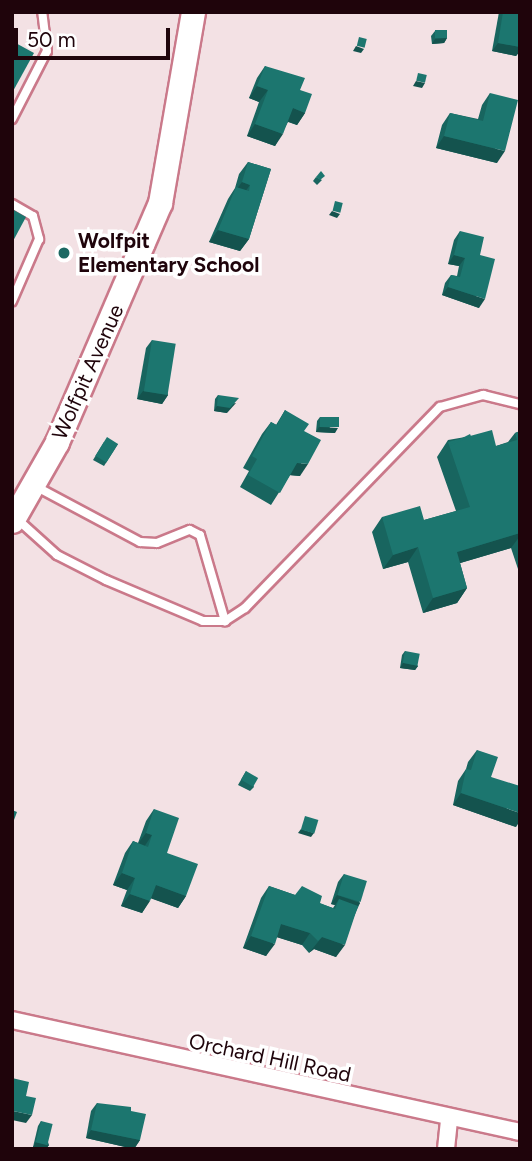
<!DOCTYPE html>
<style>
body{margin:0}
#map{position:relative;width:532px;height:1161px;overflow:hidden;background:#f3e1e4;font-family:Figtree,sans-serif}
div>[style]{position:absolute}
[style*='--x']{left:calc(var(--x)*1px);top:calc(var(--y)*1px);width:calc(var(--w)*1px);rotate:calc(var(--a)*1deg)}
.roads{filter:drop-shadow(2px 0 #ca798a) drop-shadow(-2px 0 #ca798a) drop-shadow(0 2px #ca798a) drop-shadow(0 -2px #ca798a)}
.lane>*{height:8px;margin:-4px;padding:0 4px;transform-origin:4px;border-radius:4px;background:#fff}
.street>*{height:16px;margin:-8px;padding:0 8px;transform-origin:8px;border-radius:8px;background:#fff}
.secondary>*{height:23px;margin:-11.5px;padding:0 11.5px;transform-origin:11.5px;border-radius:11.5px;background:#fff}
.wall>*{inset:0;background:#18655f}
.shaded-wall>*{inset:0;background:#14534e}
.building>*{inset:0;background:#1c766f;transform-origin:0 0}
.dots>*{width:19px;height:19px;translate:-50% -50%;box-sizing:border-box;border:4px solid #fff;border-radius:50%}
span{translate:-50% -50%;white-space:nowrap;text-align:center;line-height:1.15;-webkit-text-stroke:7px #fff;paint-order:stroke}
.poi-label{font-size:21px;color:#1f040b;font-weight:700}
.left{translate:0 -50%;text-align:left}
.street-label{font-size:21px;color:#1f040b}
.frame{position:absolute;inset:0;border:14px solid #1f040b;pointer-events:none}
.scale{position:absolute;left:14px;top:28px;width:156px;height:32px;box-sizing:border-box;border:4px solid #1f040b;border-top:0;padding-left:9px;font-size:21px;line-height:24px;white-space:nowrap;color:#1f040b;-webkit-text-stroke:5px #fff;paint-order:stroke}
</style>
<div id="map">
<div class="roads">
<div class="lane">
<div style="--x:12;--y:119;--w:76;--a:-62.8"></div>
<div style="--x:47;--y:51;--w:39;--a:-97"></div>
<div style="--x:12;--y:204;--w:24;--a:30"></div>
<div style="--x:33;--y:216;--w:24;--a:75"></div>
<div style="--x:39;--y:239;--w:68;--a:113.5"></div>
<div style="--x:35;--y:486;--w:119;--a:28.1"></div>
<div style="--x:140;--y:542;--w:17;--a:3"></div>
<div style="--x:157;--y:543;--w:35;--a:-22"></div>
<div style="--x:190;--y:530;--w:11;--a:27"></div>
<div style="--x:200;--y:535;--w:90;--a:73.8"></div>
<div style="--x:17;--y:519;--w:54;--a:42"></div>
<div style="--x:57;--y:555;--w:55;--a:27"></div>
<div style="--x:106;--y:580;--w:105;--a:22.9"></div>
<div style="--x:203;--y:621;--w:22;--a:0"></div>
<div style="--x:225;--y:621;--w:24;--a:-33"></div>
<div style="--x:245;--y:608;--w:280;--a:-45.9"></div>
<div style="--x:440;--y:407;--w:45;--a:-15.6"></div>
<div style="--x:483;--y:395;--w:38;--a:14"></div>
</div>
<div class="street">
<div style="--x:12;--y:1020;--w:520;--a:12.43"></div>
<div style="--x:446;--y:1149;--w:31;--a:-84"></div>
</div>
<div class="secondary">
<div style="--x:12;--y:521;--w:91;--a:-60.3"></div>
<div style="--x:57;--y:442;--w:260;--a:-66.7"></div>
<div style="--x:160;--y:203;--w:194;--a:-80.2"></div>
</div>
</div>
<div class="wall">
<div style="clip-path:polygon(499px 12px,520px 12px,520px 51px,516px 56px,492px 51px)"></div>
<div style="clip-path:polygon(435px 31px,447px 38px,444px 43px,432px 44px,431px 36px)"></div>
<div style="clip-path:polygon(265px 66px,300px 90px,305px 113px,297px 125px,288px 122px,275px 146px,247px 136px,259px 102px,249px 98px,257px 78px)"></div>
<div style="clip-path:polygon(490px 93px,497px 163px,436px 148px,442px 125px,450px 113px,478px 119px,482px 105px)"></div>
<div style="clip-path:polygon(248px 162px,271px 169px,249px 239px,240px 251px,209px 242px,228px 199px,235px 188px,239px 174px)"></div>
<div style="clip-path:polygon(316px 177px,322px 180px,317px 185px,313px 181px)"></div>
<div style="clip-path:polygon(460px 231px,479px 308px,442px 295px,445px 283px,451px 275px,457px 276px,459px 266px,448px 264px,454px 240px)"></div>
<div style="clip-path:polygon(152px 340px,168px 395px,162px 404px,137px 399px,146px 348px)"></div>
<div style="clip-path:polygon(218px 395px,227px 413px,214px 411px,215px 399px)"></div>
<div style="clip-path:polygon(285px 410px,304px 431px,300px 476px,290px 475px,271px 505px,240px 487px,249px 471px,243px 468px,262px 434px,271px 422px,276px 425px)"></div>
<div style="clip-path:polygon(320px 417px,335px 433px,316px 432px,317px 421px)"></div>
<div style="clip-path:polygon(520px 431px,520px 569px,518px 569px,511px 548px,460px 563px,467px 588px,457px 603px,423px 613px,408px 562px,383px 569px,372px 532px,382px 517px,424px 520px,456px 511px,437px 457px,448px 440px,471px 436px,496px 446px,508px 442px,515px 433px)"></div>
<div style="clip-path:polygon(104px 442px,118px 444px,104px 466px,93px 460px)"></div>
<div style="clip-path:polygon(405px 651px,418px 666px,415px 670px,400px 668px,402px 655px)"></div>
<div style="clip-path:polygon(477px 750px,491px 777px,516px 827px,453px 805px,458px 781px,466px 769px,468px 762px)"></div>
<div style="clip-path:polygon(246px 771px,254px 787px,250px 791px,238px 785px)"></div>
<div style="clip-path:polygon(154px 809px,167px 853px,186px 896px,178px 908px,151px 898px,142px 913px,121px 906px,127px 890px,113px 885px,125px 853px,133px 841px,138px 843px,146px 821px)"></div>
<div style="clip-path:polygon(344px 874px,360px 903px,336px 957px,314px 949px,309px 953px,302px 945px,277px 937px,266px 956px,243px 948px,261px 898px,269px 886px,333px 908px,335px 905px,331px 904px,338px 882px)"></div>
<div style="clip-path:polygon(97px 1103px,140px 1140px,134px 1149px,86px 1138px,91px 1111px)"></div>
<div style="clip-path:polygon(41px 1121px,49px 1145px,46px 1149px,33px 1147px,38px 1126px)"></div>
</div>
<div class="shaded-wall">
<div style="clip-path:polygon(447px 38px,444px 43px,432px 44px,435px 39px)"></div>
<div style="clip-path:polygon(498px 43px,520px 47px,520px 51px,516px 56px,492px 51px)"></div>
<div style="clip-path:polygon(356px 46px,364px 49px,361px 53px,353px 51px)"></div>
<div style="clip-path:polygon(416px 81px,425px 83px,422px 88px,413px 86px)"></div>
<div style="clip-path:polygon(257px 86px,268px 90px,259px 102px,249px 98px)"></div>
<div style="clip-path:polygon(293px 108px,305px 113px,297px 125px,284px 120px)"></div>
<div style="clip-path:polygon(255px 124px,283px 134px,275px 146px,247px 136px)"></div>
<div style="clip-path:polygon(444px 136px,505px 151px,497px 163px,436px 148px)"></div>
<div style="clip-path:polygon(242px 182px,250px 185px,242px 196px,233px 194px)"></div>
<div style="clip-path:polygon(332px 211px,340px 214px,337px 218px,329px 215px)"></div>
<div style="clip-path:polygon(218px 230px,249px 239px,240px 251px,209px 242px)"></div>
<div style="clip-path:polygon(454px 255px,465px 258px,459px 266px,448px 264px)"></div>
<div style="clip-path:polygon(448px 287px,485px 299px,479px 308px,442px 295px)"></div>
<div style="clip-path:polygon(143px 391px,168px 395px,162px 404px,137px 399px)"></div>
<div style="clip-path:polygon(236px 403px,227px 413px,214px 411px,217px 406px)"></div>
<div style="clip-path:polygon(319px 427px,338px 428px,335px 433px,316px 432px)"></div>
<div style="clip-path:polygon(297px 463px,308px 464px,300px 476px,288px 475px)"></div>
<div style="clip-path:polygon(520px 533px,520px 536px,511px 548px,447px 567px,457px 552px)"></div>
<div style="clip-path:polygon(418px 547px,408px 562px,383px 569px,393px 555px)"></div>
<div style="clip-path:polygon(467px 588px,457px 603px,423px 613px,433px 598px)"></div>
<div style="clip-path:polygon(403px 663px,418px 666px,415px 670px,400px 668px)"></div>
<div style="clip-path:polygon(461px 793px,520px 813px,520px 821px,516px 827px,453px 805px)"></div>
<div style="clip-path:polygon(301px 829px,314px 833px,311px 837px,298px 833px)"></div>
<div style="clip-path:polygon(146px 833px,152px 835px,144px 847px,137px 845px)"></div>
<div style="clip-path:polygon(122px 873px,135px 878px,127px 890px,113px 885px)"></div>
<div style="clip-path:polygon(156px 885px,186px 896px,178px 908px,147px 897px)"></div>
<div style="clip-path:polygon(130px 894px,150px 901px,142px 913px,121px 906px)"></div>
<div style="clip-path:polygon(337px 895px,360px 903px,354px 911px,339px 899px,335px 905px,331px 904px)"></div>
<div style="clip-path:polygon(281px 924px,310px 933px,302px 945px,273px 936px)"></div>
<div style="clip-path:polygon(251px 936px,275px 944px,266px 956px,243px 948px)"></div>
<div style="clip-path:polygon(322px 937px,345px 945px,336px 957px,314px 949px,309px 953px)"></div>
<div style="clip-path:polygon(13px 1111px,32px 1115px,26px 1123px,12px 1120px)"></div>
<div style="clip-path:polygon(91px 1130px,140px 1140px,134px 1149px,86px 1138px)"></div>
<div style="clip-path:polygon(36px 1142px,49px 1145px,46px 1149px,33px 1147px)"></div>
</div>
<div class="building">
<div style="clip-path:polygon(503px 12px,520px 12px,520px 47px,498px 43px)"></div>
<div style="left:447px;top:30px;width:8px;height:12px;rotate:90deg"></div>
<div style="left:359px;top:37px;width:8px;height:9px;rotate:14deg"></div>
<div style="clip-path:polygon(12px 41px,34px 53px,12px 93px)"></div>
<div style="clip-path:polygon(265px 66px,305px 78px,300px 90px,312px 94px,305px 113px,293px 108px,283px 134px,255px 124px,268px 90px,257px 86px)"></div>
<div style="left:418px;top:73px;width:9px;height:8px;rotate:13deg"></div>
<div style="clip-path:polygon(490px 93px,518px 100px,505px 151px,444px 136px,450px 113px,483px 121px)"></div>
<div style="clip-path:polygon(248px 162px,271px 169px,249px 239px,218px 230px,236px 187px,249px 191px,250px 185px,242px 182px)"></div>
<div style="clip-path:polygon(321px 171px,325px 176px,320px 180px,316px 177px)"></div>
<div style="left:335px;top:201px;width:8px;height:10px;rotate:14deg"></div>
<div style="clip-path:polygon(12px 209px,26px 217px,12px 243px)"></div>
<div style="clip-path:polygon(460px 231px,484px 237px,480px 255px,495px 259px,485px 299px,448px 287px,451px 275px,460px 277px,465px 258px,454px 255px)"></div>
<div style="left:152px;top:340px;width:24px;height:52px;rotate:9deg"></div>
<div style="clip-path:polygon(218px 395px,239px 398px,230px 408px,217px 406px)"></div>
<div style="clip-path:polygon(285px 410px,309px 424px,304px 431px,321px 440px,308px 464px,297px 463px,280px 493px,248px 475px,257px 459px,252px 456px,271px 422px,277px 425px)"></div>
<div style="left:320px;top:417px;width:19px;height:10px"></div>
<div style="clip-path:polygon(492px 430px,496px 446px,517px 440px,515px 433px,520px 431px,520px 533px,457px 552px,467px 588px,433px 598px,418px 547px,393px 555px,382px 517px,420px 506px,424px 520px,470px 507px,448px 442px)"></div>
<div style="left:470px;top:434px;width:2px;height:23px;rotate:63deg"></div>
<div style="left:107px;top:437px;width:13px;height:22px;rotate:32deg"></div>
<div style="left:405px;top:651px;width:15px;height:12px;rotate:11deg"></div>
<div style="clip-path:polygon(477px 750px,498px 757px,491px 777px,520px 786px,520px 813px,461px 793px,466px 769px,471px 770px)"></div>
<div style="left:246px;top:771px;width:14px;height:10px;rotate:30deg"></div>
<div style="clip-path:polygon(154px 809px,179px 818px,167px 853px,198px 864px,186px 896px,156px 885px,150px 901px,130px 894px,135px 878px,122px 873px,133px 841px,148px 847px,152px 835px,146px 833px)"></div>
<div style="clip-path:polygon(12px 810px,17px 812px,14px 820px,12px 819px)"></div>
<div style="left:305px;top:816px;width:14px;height:14px;rotate:17deg"></div>
<div style="left:344px;top:874px;width:24px;height:22px;rotate:17deg"></div>
<div style="clip-path:polygon(269px 886px,295px 895px,302px 886px,322px 896px,320px 903px,335px 909px,339px 899px,358px 906px,345px 945px,322px 937px,318px 941px,310px 933px,281px 924px,275px 944px,251px 936px)"></div>
<div style="clip-path:polygon(12px 1078px,29px 1082px,26px 1096px,36px 1098px,32px 1115px,13px 1111px,12px 1116px)"></div>
<div style="clip-path:polygon(97px 1103px,131px 1107px,131px 1111px,146px 1114px,140px 1140px,91px 1130px)"></div>
<div style="left:41px;top:1121px;width:12px;height:22px;rotate:14deg"></div>
</div>
<div class="dots">
<div style="left:64px;top:253px;background:#1c6862"></div>
</div>
<div class="poi-label">
<span class="left" style="left:78px;top:253px">Wolfpit<br>Elementary School</span>
</div>
<div class="street-label">
<span style="left:88px;top:372px;rotate:-66deg">Wolfpit Avenue</span>
<span style="left:270px;top:1058px;rotate:12deg">Orchard Hill Road</span>
</div>
<div class="frame"></div>
<div class="scale">50 m</div>
</div>
